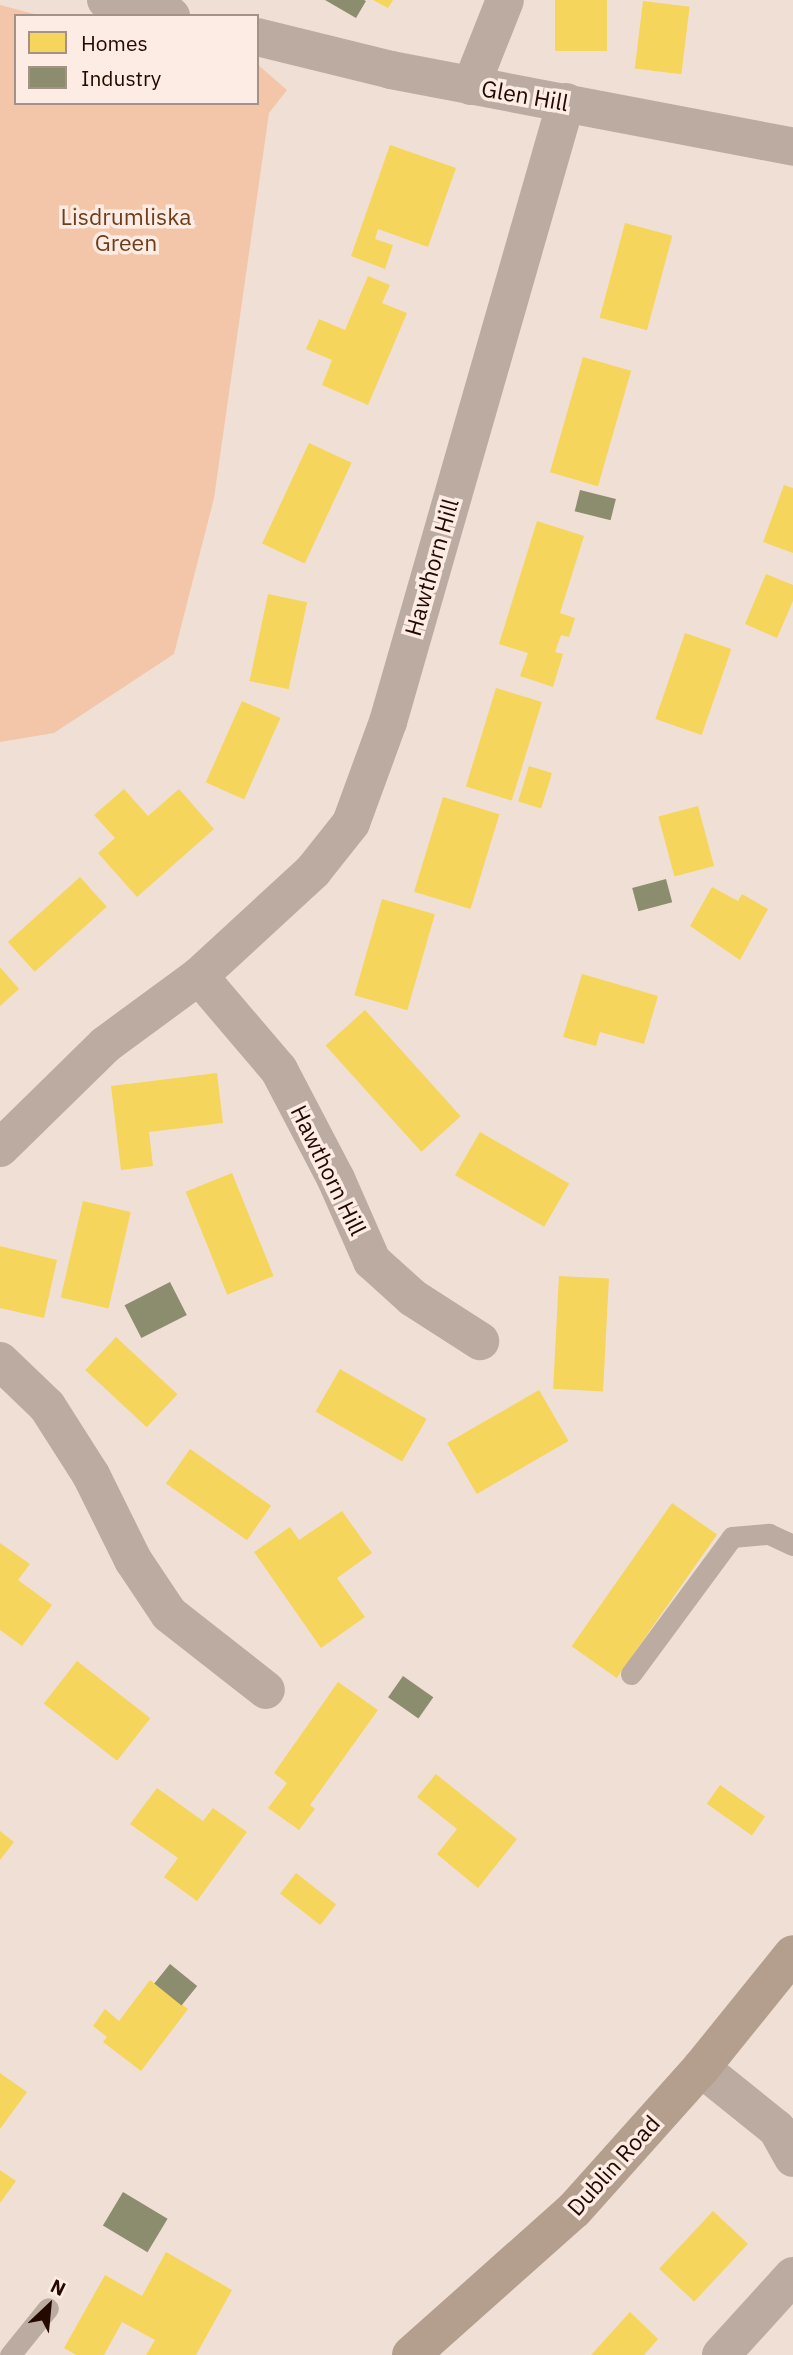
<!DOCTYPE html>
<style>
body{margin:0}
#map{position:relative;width:793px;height:2355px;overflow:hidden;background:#f0dfd4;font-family:"IBM Plex Sans",sans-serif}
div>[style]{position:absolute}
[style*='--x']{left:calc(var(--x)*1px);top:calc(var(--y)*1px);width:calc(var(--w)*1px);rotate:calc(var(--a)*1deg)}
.green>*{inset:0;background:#f3c6aa}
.homes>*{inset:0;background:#f6d55c;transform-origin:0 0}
.industry>*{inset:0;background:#8c8c6e;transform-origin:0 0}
.lane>*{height:21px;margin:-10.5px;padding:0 10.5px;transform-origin:10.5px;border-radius:10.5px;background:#bcaba0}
.street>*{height:38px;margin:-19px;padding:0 19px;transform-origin:19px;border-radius:19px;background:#bcaba0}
.primary>*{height:38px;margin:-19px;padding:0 19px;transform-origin:19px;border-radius:19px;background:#b49e8e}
span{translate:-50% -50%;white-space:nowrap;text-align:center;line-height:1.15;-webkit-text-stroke:7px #fcece3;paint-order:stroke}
.street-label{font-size:23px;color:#240900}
.park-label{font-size:23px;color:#6e3e1c}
.legend{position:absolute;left:14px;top:14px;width:245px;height:91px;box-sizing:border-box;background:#fcece3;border:2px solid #a69188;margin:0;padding:9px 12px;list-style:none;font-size:21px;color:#240900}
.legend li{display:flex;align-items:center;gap:14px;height:35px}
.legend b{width:35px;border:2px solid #a69188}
.north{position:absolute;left:14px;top:2271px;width:70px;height:70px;-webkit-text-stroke:5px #fcece3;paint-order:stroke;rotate:26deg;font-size:19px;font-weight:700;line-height:28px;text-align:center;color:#240900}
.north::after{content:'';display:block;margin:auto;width:24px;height:32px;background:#240900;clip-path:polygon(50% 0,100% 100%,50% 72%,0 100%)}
</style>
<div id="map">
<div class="green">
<div style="clip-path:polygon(0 5px,42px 16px,16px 16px,16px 103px,257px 103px,257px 64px,287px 90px,269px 113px,214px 498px,174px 654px,54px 733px,0 742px)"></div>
</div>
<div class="homes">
<div style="clip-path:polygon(373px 0,393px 0,388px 8px)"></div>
<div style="left:555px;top:0;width:52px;height:51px"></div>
<div style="left:643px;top:1px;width:47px;height:68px;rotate:7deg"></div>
<div style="clip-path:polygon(390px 145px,456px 168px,428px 247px,378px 229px,375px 239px,393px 245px,385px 269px,351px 256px)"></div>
<div style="left:625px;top:223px;width:49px;height:98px;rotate:15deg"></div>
<div style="clip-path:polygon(368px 276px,390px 285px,382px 303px,407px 313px,368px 405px,322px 385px,332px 360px,306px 349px,319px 319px,345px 330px)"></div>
<div style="left:583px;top:357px;width:50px;height:120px;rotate:16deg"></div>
<div style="left:309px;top:443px;width:47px;height:111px;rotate:25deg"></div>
<div style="clip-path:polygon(784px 485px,793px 488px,793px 553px,763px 542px)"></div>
<div style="clip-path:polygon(537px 521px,584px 536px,560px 613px,575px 618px,569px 637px,561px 635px,555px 652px,563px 654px,553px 687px,520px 676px,528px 653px,499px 644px)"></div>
<div style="clip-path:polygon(766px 574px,793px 585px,793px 601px,777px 638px,745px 624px)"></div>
<div style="left:268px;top:594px;width:40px;height:89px;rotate:12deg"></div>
<div style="left:685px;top:633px;width:49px;height:91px;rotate:19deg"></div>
<div style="left:496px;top:688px;width:48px;height:103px;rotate:17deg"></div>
<div style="left:242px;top:701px;width:42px;height:89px;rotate:24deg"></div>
<div style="left:529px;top:766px;width:24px;height:37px;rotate:17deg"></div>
<div style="clip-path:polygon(124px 789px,148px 816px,179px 789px,214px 829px,137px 897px,98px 853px,115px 838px,94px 815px)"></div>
<div style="left:443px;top:797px;width:59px;height:99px;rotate:17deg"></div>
<div style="left:698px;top:806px;width:62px;height:41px;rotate:75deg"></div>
<div style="left:80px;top:877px;width:40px;height:97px;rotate:48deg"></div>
<div style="clip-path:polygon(712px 887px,738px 901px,742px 894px,768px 909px,740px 960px,690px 926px)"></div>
<div style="left:382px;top:899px;width:55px;height:100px;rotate:16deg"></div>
<div style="clip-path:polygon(0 967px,19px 989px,0 1006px)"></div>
<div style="clip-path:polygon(582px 974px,658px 996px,644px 1044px,600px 1032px,596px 1046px,563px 1037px)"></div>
<div style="left:365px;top:1010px;width:143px;height:53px;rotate:48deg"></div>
<div style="clip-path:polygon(217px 1073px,223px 1123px,149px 1132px,153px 1166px,121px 1170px,111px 1086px)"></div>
<div style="left:480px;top:1132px;width:103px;height:50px;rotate:30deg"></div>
<div style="left:232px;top:1173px;width:111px;height:50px;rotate:68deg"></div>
<div style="left:83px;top:1201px;width:49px;height:99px;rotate:13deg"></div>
<div style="clip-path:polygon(0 1246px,57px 1260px,44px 1318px,0 1308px)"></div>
<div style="left:559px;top:1276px;width:50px;height:113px;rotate:3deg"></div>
<div style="left:116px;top:1337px;width:84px;height:45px;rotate:43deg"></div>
<div style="left:340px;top:1369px;width:100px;height:49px;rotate:30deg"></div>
<div style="left:539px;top:1390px;width:59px;height:106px;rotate:60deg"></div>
<div style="left:190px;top:1449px;width:99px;height:42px;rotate:35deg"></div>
<div style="left:672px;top:1503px;width:55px;height:175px;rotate:35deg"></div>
<div style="clip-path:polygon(342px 1511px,372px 1553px,337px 1578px,365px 1617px,321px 1648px,254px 1552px,290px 1527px,299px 1540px)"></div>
<div style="clip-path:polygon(0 1543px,30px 1564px,18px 1580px,52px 1605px,22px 1646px,0 1630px)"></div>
<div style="left:77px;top:1661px;width:93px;height:54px;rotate:38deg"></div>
<div style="clip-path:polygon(338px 1682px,378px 1710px,310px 1805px,315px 1809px,299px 1830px,268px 1808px,287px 1783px,274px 1773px)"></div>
<div style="clip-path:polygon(436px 1774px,517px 1839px,478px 1888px,437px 1854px,457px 1829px,417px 1797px)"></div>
<div style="left:720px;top:1785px;width:55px;height:23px;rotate:35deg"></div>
<div style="clip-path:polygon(157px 1788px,203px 1821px,213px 1808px,247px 1832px,197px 1901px,164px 1877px,178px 1858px,130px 1824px)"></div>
<div style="clip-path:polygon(0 1831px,14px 1842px,0 1860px)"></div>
<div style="left:296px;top:1873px;width:51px;height:26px;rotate:38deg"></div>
<div style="clip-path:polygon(150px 1980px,188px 2009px,141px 2071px,103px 2042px,107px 2037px,93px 2026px,105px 2009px,119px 2021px)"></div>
<div style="clip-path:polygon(0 2073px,27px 2092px,0 2129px)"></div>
<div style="clip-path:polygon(0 2170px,16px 2181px,0 2203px)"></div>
<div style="left:713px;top:2211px;width:48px;height:79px;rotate:43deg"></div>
<div style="clip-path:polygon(166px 2252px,232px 2290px,196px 2355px,146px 2355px,155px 2340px,122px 2322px,104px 2355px,76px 2355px,64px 2348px,105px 2275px,142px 2296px)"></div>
<div style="clip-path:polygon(630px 2312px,658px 2339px,644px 2355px,591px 2355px)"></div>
</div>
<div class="industry">
<div style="clip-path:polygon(325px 0,364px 0,366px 1px,356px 18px)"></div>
<div style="left:580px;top:490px;width:37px;height:22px;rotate:14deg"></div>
<div style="left:666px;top:879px;width:24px;height:35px;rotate:75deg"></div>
<div style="left:170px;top:1282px;width:37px;height:51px;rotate:63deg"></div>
<div style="left:403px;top:1676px;width:37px;height:26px;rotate:35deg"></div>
<div style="left:170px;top:1964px;width:35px;height:25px;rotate:39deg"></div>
<div style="left:123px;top:2192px;width:52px;height:39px;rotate:31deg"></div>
</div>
<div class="lane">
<div style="--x:631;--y:1674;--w:170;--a:-53.6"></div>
<div style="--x:732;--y:1537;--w:37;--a:-5"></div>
<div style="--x:769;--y:1534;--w:26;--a:25"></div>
<div style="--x:10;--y:2355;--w:60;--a:-51"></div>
</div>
<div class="street">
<div style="--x:106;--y:0;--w:67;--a:13.8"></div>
<div style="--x:257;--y:37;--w:138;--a:13.8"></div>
<div style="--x:391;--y:70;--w:409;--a:10.8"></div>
<div style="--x:471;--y:86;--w:92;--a:-68.4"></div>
<div style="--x:199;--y:976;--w:123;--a:49.6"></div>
<div style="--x:279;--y:1070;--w:123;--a:62.4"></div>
<div style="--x:336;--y:1179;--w:90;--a:66.3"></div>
<div style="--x:372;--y:1261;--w:55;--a:42.1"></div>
<div style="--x:413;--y:1298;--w:80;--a:32.7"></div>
<div style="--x:0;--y:1148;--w:147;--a:-44.4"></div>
<div style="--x:105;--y:1045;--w:117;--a:-36.3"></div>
<div style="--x:199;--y:976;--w:155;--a:-42.6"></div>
<div style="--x:313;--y:871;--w:61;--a:-51.6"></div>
<div style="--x:351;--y:823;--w:108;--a:-69.9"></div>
<div style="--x:388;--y:722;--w:645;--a:-73.98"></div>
<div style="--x:0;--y:1361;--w:65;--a:43.8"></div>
<div style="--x:47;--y:1406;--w:82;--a:57.5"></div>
<div style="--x:91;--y:1475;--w:95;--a:63.7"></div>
<div style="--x:133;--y:1560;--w:65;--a:56.3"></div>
<div style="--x:169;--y:1614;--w:123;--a:38.1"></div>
<div style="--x:701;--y:2068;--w:97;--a:38.8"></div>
<div style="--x:777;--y:2129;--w:33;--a:61"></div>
<div style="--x:721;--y:2355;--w:107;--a:-47.7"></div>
</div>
<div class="primary">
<div style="--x:411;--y:2355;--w:218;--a:-41.7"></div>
<div style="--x:574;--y:2210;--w:191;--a:-48.2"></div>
<div style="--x:701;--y:2068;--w:146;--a:-51.1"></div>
</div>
<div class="street-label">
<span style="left:525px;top:95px;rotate:10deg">Glen Hill</span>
<span style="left:431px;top:567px;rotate:-74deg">Hawthorn Hill</span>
<span style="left:329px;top:1170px;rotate:64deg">Hawthorn Hill</span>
<span style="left:613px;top:2165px;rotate:-48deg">Dublin Road</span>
</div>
<div class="park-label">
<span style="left:126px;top:229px">Lisdrumliska<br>Green</span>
</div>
<ul class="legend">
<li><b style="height:19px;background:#f6d55c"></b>Homes</li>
<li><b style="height:19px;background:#8c8c6e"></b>Industry</li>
</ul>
<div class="north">N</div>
</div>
